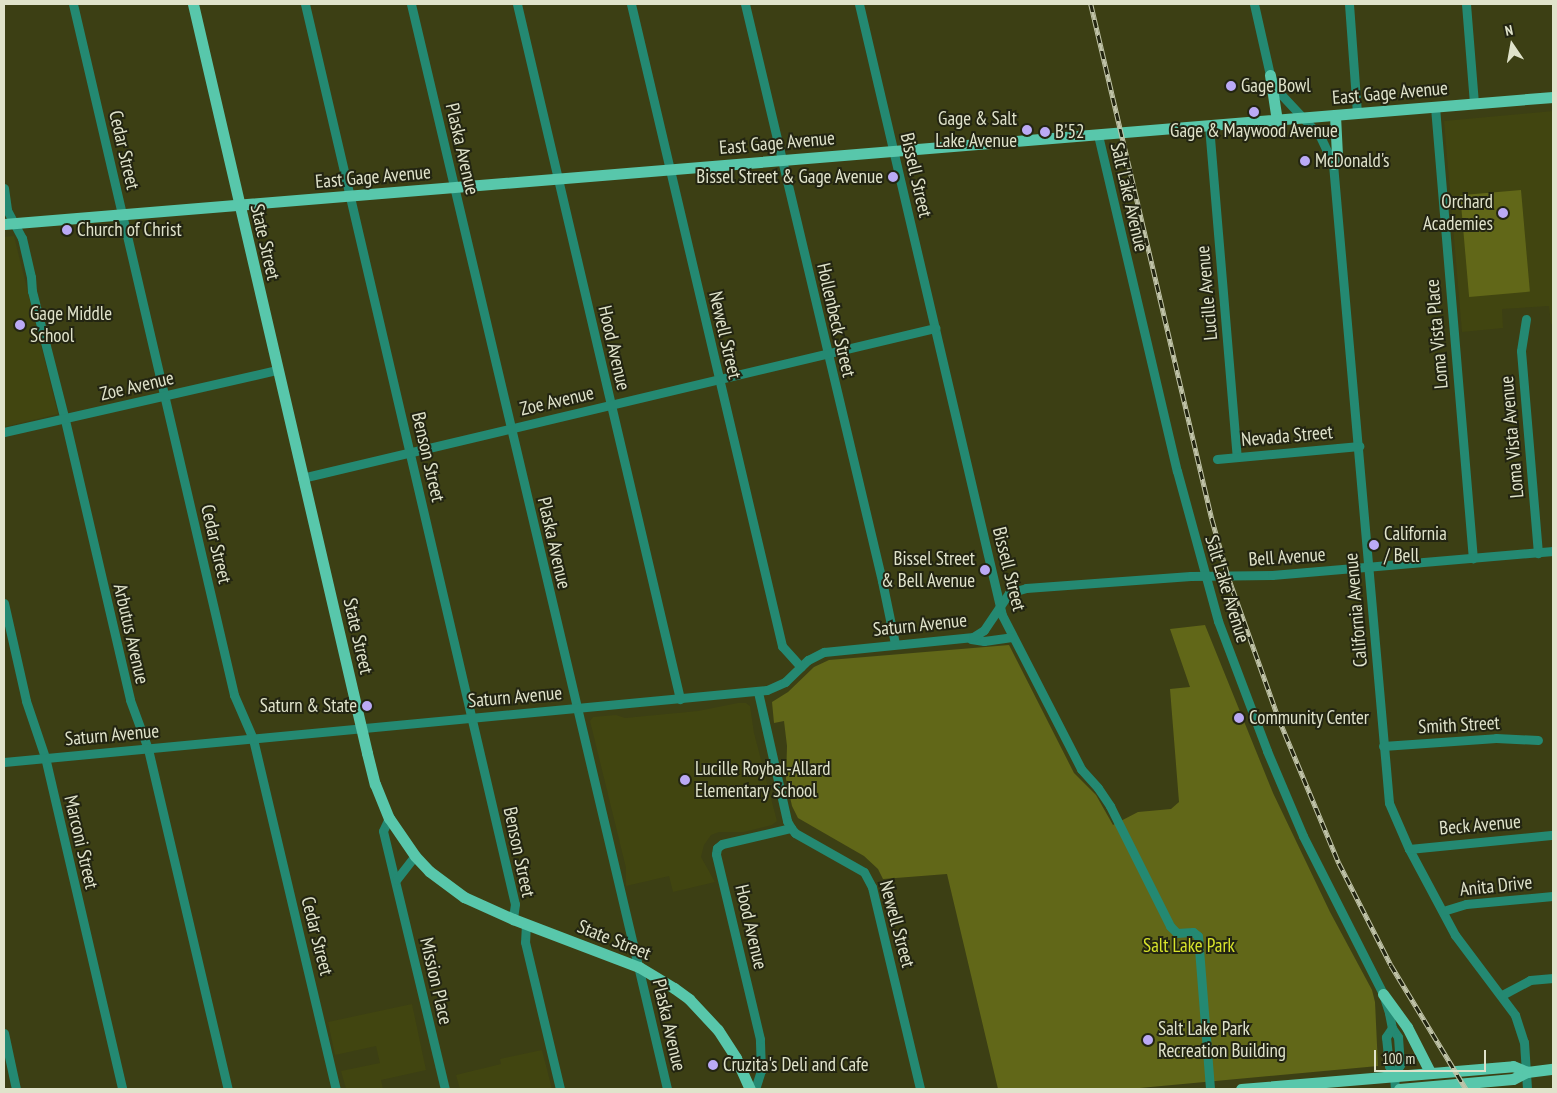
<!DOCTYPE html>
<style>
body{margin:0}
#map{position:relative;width:1557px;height:1093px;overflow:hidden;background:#3c3f14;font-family:"PT Sans Narrow",sans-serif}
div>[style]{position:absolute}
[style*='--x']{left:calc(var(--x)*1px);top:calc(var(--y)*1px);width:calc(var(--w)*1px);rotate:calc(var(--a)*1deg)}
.built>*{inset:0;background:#414510}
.green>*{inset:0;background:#616718;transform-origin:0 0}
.minor>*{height:9px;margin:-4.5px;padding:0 4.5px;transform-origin:4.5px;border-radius:4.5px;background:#248972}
.major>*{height:11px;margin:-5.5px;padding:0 5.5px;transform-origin:5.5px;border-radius:5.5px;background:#58c7ab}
.rail>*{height:4.5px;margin-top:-2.25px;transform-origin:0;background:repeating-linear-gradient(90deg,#232512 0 8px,#c0c3a8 0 16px);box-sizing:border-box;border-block:1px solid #c0c3a8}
.dots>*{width:14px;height:14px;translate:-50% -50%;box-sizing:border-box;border:2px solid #232512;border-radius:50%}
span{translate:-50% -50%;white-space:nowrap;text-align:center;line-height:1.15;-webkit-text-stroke:4px #232512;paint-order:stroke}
.poi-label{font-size:19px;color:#e0e3cb}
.left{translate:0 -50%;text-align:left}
.right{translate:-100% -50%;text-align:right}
.street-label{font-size:19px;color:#e0e3cb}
.park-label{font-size:19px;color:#d7e32c}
.frame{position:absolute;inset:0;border:5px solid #e0e3cb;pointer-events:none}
.north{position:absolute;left:1487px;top:20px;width:50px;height:50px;-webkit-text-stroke:4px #232512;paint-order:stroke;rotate:348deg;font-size:14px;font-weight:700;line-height:20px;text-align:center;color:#e0e3cb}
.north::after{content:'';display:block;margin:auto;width:18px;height:22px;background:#e0e3cb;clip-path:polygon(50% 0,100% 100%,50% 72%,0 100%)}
.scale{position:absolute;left:1374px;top:1050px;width:112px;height:22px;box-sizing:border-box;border:2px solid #e0e3cb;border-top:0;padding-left:6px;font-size:15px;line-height:18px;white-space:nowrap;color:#e0e3cb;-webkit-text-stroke:4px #232512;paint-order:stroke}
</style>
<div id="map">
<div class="built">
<div style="clip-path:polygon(1553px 111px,1553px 324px,1551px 324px,1549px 306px,1502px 309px,1503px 328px,1462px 332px,1444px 121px)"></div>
<div style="clip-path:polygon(14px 236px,58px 414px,4px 427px,4px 237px)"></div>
<div style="clip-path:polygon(738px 703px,746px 703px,750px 706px,754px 733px,777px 821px,772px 825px,744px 832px,719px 832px,711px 835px,704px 845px,701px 857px,715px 882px,673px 892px,669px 876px,626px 886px,626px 868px,590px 721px,593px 717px,616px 715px,625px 718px,698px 711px)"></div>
<div style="clip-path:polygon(412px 1004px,426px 1070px,381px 1080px,383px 1089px,346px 1089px,341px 1071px,380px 1063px,376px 1046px,335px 1055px,328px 1022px)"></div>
<div style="clip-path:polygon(542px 1050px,552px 1089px,460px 1089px,456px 1075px,501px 1064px,500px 1059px)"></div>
</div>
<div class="green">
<div style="left:1521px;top:190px;width:102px;height:61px;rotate:85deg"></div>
<div style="clip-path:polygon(1205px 625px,1273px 793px,1330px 912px,1372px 990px,1375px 1002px,1378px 1066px,1129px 1089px,998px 1089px,947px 874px,883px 879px,878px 869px,864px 856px,798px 818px,792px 806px,786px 779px,787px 746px,784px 721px,774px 723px,772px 702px,788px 692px,814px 667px,829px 660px,1009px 645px,1074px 773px,1096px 795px,1113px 825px,1138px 812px,1171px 809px,1179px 802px,1170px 689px,1190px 687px,1170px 629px)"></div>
</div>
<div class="minor">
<div style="--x:73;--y:4;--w:710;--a:76.88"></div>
<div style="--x:234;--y:695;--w:48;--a:66.6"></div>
<div style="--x:253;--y:739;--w:360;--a:76.7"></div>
<div style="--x:305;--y:4;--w:924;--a:76.87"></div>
<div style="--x:515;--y:904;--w:15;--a:98"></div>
<div style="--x:411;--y:4;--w:1115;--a:76.72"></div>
<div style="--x:517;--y:4;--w:714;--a:76.8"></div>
<div style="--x:631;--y:4;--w:660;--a:76.76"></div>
<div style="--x:782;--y:646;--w:28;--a:48"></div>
<div style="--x:745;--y:4;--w:593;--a:76.64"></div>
<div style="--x:882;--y:581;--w:64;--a:78.3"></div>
<div style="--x:859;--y:4;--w:628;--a:76.83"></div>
<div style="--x:1002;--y:615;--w:173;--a:62.8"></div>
<div style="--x:1081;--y:769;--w:25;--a:48"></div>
<div style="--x:1098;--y:788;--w:22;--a:56"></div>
<div style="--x:1110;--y:806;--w:134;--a:63.4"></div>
<div style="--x:1170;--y:926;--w:10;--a:45"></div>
<div style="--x:1177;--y:933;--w:16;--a:-4"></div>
<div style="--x:1193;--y:932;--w:6;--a:39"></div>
<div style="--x:1198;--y:936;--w:153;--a:85.5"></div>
<div style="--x:1254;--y:4;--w:73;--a:77.3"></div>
<div style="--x:1270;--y:75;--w:15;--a:67"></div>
<div style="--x:1276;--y:89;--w:64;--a:46.9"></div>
<div style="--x:1320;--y:136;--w:31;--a:65"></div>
<div style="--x:1333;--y:164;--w:641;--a:84.99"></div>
<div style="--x:1389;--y:803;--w:50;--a:66.5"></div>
<div style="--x:1409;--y:849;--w:98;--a:61.9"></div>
<div style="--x:1455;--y:935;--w:100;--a:53.1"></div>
<div style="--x:1515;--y:1015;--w:28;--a:72"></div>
<div style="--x:1524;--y:1042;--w:47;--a:86.3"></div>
<div style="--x:1349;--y:4;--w:109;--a:85.8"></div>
<div style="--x:1466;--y:4;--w:100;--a:85.4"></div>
<div style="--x:1435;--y:107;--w:453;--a:85.2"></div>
<div style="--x:1209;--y:126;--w:332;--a:85.2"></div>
<div style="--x:1098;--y:135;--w:345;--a:76.8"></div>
<div style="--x:1177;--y:471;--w:156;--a:74.7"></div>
<div style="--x:1218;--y:621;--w:139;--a:69.3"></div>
<div style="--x:1267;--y:751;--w:92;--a:67"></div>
<div style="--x:1303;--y:836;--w:177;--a:63.1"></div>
<div style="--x:1383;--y:994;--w:20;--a:72"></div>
<div style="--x:1389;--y:1013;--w:15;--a:79"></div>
<div style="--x:1392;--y:1028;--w:11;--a:56"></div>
<div style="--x:1398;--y:1037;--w:28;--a:86"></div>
<div style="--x:1400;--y:1065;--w:12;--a:121"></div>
<div style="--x:4;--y:188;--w:22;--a:82"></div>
<div style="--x:7;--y:210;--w:32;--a:62"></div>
<div style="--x:22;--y:238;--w:40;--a:77"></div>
<div style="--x:31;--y:277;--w:14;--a:86"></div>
<div style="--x:32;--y:291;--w:133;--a:75.7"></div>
<div style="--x:65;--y:420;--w:287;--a:76.9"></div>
<div style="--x:130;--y:700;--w:52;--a:69.8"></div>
<div style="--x:148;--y:749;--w:349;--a:76.8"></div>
<div style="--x:1526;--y:319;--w:32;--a:99"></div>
<div style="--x:1521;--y:351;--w:203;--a:85.2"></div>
<div style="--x:4;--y:432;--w:280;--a:-12.8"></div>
<div style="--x:1217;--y:459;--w:143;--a:-5.2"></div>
<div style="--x:302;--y:478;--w:651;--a:-13.33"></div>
<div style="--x:4;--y:603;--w:100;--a:77.3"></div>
<div style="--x:26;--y:701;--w:59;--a:71.3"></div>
<div style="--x:45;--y:757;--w:341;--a:76.9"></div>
<div style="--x:971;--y:639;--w:13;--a:9"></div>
<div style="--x:984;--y:641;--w:28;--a:-8"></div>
<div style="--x:758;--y:692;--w:132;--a:77.3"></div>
<div style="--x:787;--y:821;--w:8;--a:60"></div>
<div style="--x:791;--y:828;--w:6;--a:51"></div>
<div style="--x:795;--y:833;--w:79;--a:29.5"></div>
<div style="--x:864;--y:872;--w:17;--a:62"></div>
<div style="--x:872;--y:887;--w:208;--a:76.6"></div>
<div style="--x:1383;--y:746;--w:113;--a:-4"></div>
<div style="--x:1496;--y:738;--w:42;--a:2.7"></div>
<div style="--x:4;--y:762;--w:766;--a:-5.39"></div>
<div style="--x:767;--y:690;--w:20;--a:-24"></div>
<div style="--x:785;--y:682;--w:32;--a:-44"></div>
<div style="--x:808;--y:660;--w:18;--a:-27"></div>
<div style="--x:824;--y:652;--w:150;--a:-5.7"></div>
<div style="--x:973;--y:637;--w:13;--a:-32"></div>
<div style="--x:984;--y:630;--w:45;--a:-56"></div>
<div style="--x:1009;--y:593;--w:18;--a:-16"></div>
<div style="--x:1026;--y:588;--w:165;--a:-4.2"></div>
<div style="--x:1191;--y:576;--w:81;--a:-0.7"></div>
<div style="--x:1272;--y:575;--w:282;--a:-4.9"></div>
<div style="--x:389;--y:818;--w:14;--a:115"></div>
<div style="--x:383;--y:831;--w:265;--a:76.5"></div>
<div style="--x:1409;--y:849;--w:145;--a:-5.6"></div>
<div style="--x:396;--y:880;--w:31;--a:-52"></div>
<div style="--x:1443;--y:911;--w:24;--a:-17"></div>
<div style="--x:1466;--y:904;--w:87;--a:-5.3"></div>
<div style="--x:526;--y:924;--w:18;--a:93"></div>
<div style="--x:525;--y:942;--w:151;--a:76.6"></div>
<div style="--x:1502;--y:995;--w:32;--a:-28"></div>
<div style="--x:1530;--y:980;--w:23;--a:-5"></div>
<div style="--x:1392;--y:1028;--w:11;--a:124"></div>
<div style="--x:1386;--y:1037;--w:29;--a:84"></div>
<div style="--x:1389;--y:1066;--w:10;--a:61"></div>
<div style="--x:1394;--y:1075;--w:14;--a:86"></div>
<div style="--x:4;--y:1033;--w:57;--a:77.9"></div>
<div style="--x:755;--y:1089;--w:19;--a:-72"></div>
<div style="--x:761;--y:1071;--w:32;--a:-92"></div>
<div style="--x:760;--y:1039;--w:190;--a:-103.4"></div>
<div style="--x:716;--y:854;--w:6;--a:-81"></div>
<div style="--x:717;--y:848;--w:6;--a:-39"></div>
<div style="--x:722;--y:844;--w:71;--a:-13.1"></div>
</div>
<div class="major">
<div style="--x:193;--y:4;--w:769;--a:76.92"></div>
<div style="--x:367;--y:753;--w:32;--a:76"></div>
<div style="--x:375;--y:784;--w:37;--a:68"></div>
<div style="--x:389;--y:818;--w:46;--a:55.6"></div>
<div style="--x:415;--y:856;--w:21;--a:47"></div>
<div style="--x:429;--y:871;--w:44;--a:36.6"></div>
<div style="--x:464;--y:897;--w:54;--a:24.2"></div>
<div style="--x:513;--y:919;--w:135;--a:20.9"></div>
<div style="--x:639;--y:967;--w:41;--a:31"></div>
<div style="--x:674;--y:988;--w:19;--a:36"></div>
<div style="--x:689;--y:999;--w:42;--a:46.9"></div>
<div style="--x:718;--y:1030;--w:33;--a:57"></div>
<div style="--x:736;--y:1058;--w:34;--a:66"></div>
<div style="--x:1270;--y:75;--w:47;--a:81.3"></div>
<div style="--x:1333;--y:164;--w:10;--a:-66"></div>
<div style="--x:1337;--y:155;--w:40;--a:-92.9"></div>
<div style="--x:4;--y:224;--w:1554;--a:-4.69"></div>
<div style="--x:1383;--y:994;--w:41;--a:54"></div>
<div style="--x:1407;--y:1027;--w:51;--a:62.9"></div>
<div style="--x:1241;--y:1089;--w:273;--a:-4.8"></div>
<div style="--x:1513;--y:1066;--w:15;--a:23"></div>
<div style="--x:1399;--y:1089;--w:114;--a:-5"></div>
<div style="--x:1513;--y:1079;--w:16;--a:-27"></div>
<div style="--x:1527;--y:1072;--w:26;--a:-7"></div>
</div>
<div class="rail">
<div style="--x:1091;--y:4;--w:529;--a:76.78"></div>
<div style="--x:1212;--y:519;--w:59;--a:74.3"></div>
<div style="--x:1228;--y:576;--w:152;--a:70.4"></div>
<div style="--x:1279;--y:719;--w:156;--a:67.4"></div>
<div style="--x:1339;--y:863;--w:114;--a:63"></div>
<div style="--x:1391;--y:965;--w:145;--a:58.8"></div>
</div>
<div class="dots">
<div style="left:1231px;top:86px;background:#bbaaf6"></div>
<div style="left:1254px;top:112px;background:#bbaaf6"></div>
<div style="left:1027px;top:130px;background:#bbaaf6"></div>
<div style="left:1045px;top:132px;background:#bbaaf6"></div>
<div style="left:1305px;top:161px;background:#bbaaf6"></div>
<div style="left:893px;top:177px;background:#bbaaf6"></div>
<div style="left:1503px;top:213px;background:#bbaaf6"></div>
<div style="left:67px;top:230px;background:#bbaaf6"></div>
<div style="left:20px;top:325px;background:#bbaaf6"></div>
<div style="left:1374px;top:545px;background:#bbaaf6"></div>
<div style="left:985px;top:570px;background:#bbaaf6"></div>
<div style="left:367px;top:706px;background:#bbaaf6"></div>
<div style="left:1239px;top:718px;background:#bbaaf6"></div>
<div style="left:685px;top:780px;background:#bbaaf6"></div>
<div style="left:1148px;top:1040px;background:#bbaaf6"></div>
<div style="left:713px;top:1065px;background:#bbaaf6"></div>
</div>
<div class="poi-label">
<span class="left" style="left:1241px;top:86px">Gage Bowl</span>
<span class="right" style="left:1017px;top:130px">Gage &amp; Salt<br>Lake Avenue</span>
<span style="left:1254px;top:131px">Gage &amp; Maywood Avenue</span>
<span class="left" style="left:1055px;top:132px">B'52</span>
<span class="left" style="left:1315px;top:161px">McDonald's</span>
<span class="right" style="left:883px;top:177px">Bissel Street &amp; Gage Avenue</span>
<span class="right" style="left:1493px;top:213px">Orchard<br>Academies</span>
<span class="left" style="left:77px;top:230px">Church of Christ</span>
<span class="left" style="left:30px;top:325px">Gage Middle<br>School</span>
<span class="left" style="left:1384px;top:545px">California<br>/ Bell</span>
<span class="right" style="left:975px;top:570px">Bissel Street<br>&amp; Bell Avenue</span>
<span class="right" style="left:357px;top:706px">Saturn &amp; State</span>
<span class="left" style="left:1249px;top:718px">Community Center</span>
<span class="left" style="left:695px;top:780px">Lucille Roybal-Allard<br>Elementary School</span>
<span class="left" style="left:1158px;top:1040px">Salt Lake Park<br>Recreation Building</span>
<span class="left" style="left:723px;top:1065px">Cruzita's Deli and Cafe</span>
</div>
<div class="street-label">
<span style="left:1390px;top:93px;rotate:-5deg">East Gage Avenue</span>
<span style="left:777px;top:143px;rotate:-5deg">East Gage Avenue</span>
<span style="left:462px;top:149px;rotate:77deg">Plaska Avenue</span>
<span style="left:124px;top:150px;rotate:77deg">Cedar Street</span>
<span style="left:916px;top:175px;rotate:77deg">Bissell Street</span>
<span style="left:373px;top:177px;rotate:-5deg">East Gage Avenue</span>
<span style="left:1129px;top:197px;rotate:77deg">Salt Lake Avenue</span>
<span style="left:265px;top:242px;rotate:77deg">State Street</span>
<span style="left:1207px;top:293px;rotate:-95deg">Lucille Avenue</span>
<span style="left:836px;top:320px;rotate:77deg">Hollenbeck Street</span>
<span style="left:1437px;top:334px;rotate:-95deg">Loma Vista Place</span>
<span style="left:725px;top:335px;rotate:77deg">Newell Street</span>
<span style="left:614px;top:348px;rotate:77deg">Hood Avenue</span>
<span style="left:137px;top:386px;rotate:-13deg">Zoe Avenue</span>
<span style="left:557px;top:401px;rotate:-13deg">Zoe Avenue</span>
<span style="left:1287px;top:436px;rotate:-5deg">Nevada Street</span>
<span style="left:1512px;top:437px;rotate:-95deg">Loma Vista Avenue</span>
<span style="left:428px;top:457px;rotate:77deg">Benson Street</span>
<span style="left:554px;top:543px;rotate:77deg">Plaska Avenue</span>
<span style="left:216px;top:544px;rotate:77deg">Cedar Street</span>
<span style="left:1287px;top:557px;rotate:-4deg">Bell Avenue</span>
<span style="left:1009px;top:569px;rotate:76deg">Bissell Street</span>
<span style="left:1227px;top:589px;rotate:73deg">Salt Lake Avenue</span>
<span style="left:1356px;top:610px;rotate:-95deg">California Avenue</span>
<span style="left:920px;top:625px;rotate:-6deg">Saturn Avenue</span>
<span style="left:131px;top:634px;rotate:77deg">Arbutus Avenue</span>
<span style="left:358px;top:636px;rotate:77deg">State Street</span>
<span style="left:515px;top:697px;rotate:-5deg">Saturn Avenue</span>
<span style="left:1459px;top:725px;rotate:-3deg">Smith Street</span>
<span style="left:112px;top:735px;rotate:-5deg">Saturn Avenue</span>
<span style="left:1480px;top:825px;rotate:-5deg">Beck Avenue</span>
<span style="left:81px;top:842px;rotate:77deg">Marconi Street</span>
<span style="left:519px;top:852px;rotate:78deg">Benson Street</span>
<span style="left:1496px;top:886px;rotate:-6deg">Anita Drive</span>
<span style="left:897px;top:924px;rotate:75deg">Newell Street</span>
<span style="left:751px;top:927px;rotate:77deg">Hood Avenue</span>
<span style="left:317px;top:936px;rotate:76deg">Cedar Street</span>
<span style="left:614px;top:940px;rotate:22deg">State Street</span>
<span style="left:436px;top:981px;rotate:77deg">Mission Place</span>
<span style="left:669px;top:1025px;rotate:77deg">Plaska Avenue</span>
</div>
<div class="park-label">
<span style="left:1189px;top:946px">Salt Lake Park</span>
</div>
<div class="frame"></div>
<div class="north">N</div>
<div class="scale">100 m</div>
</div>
